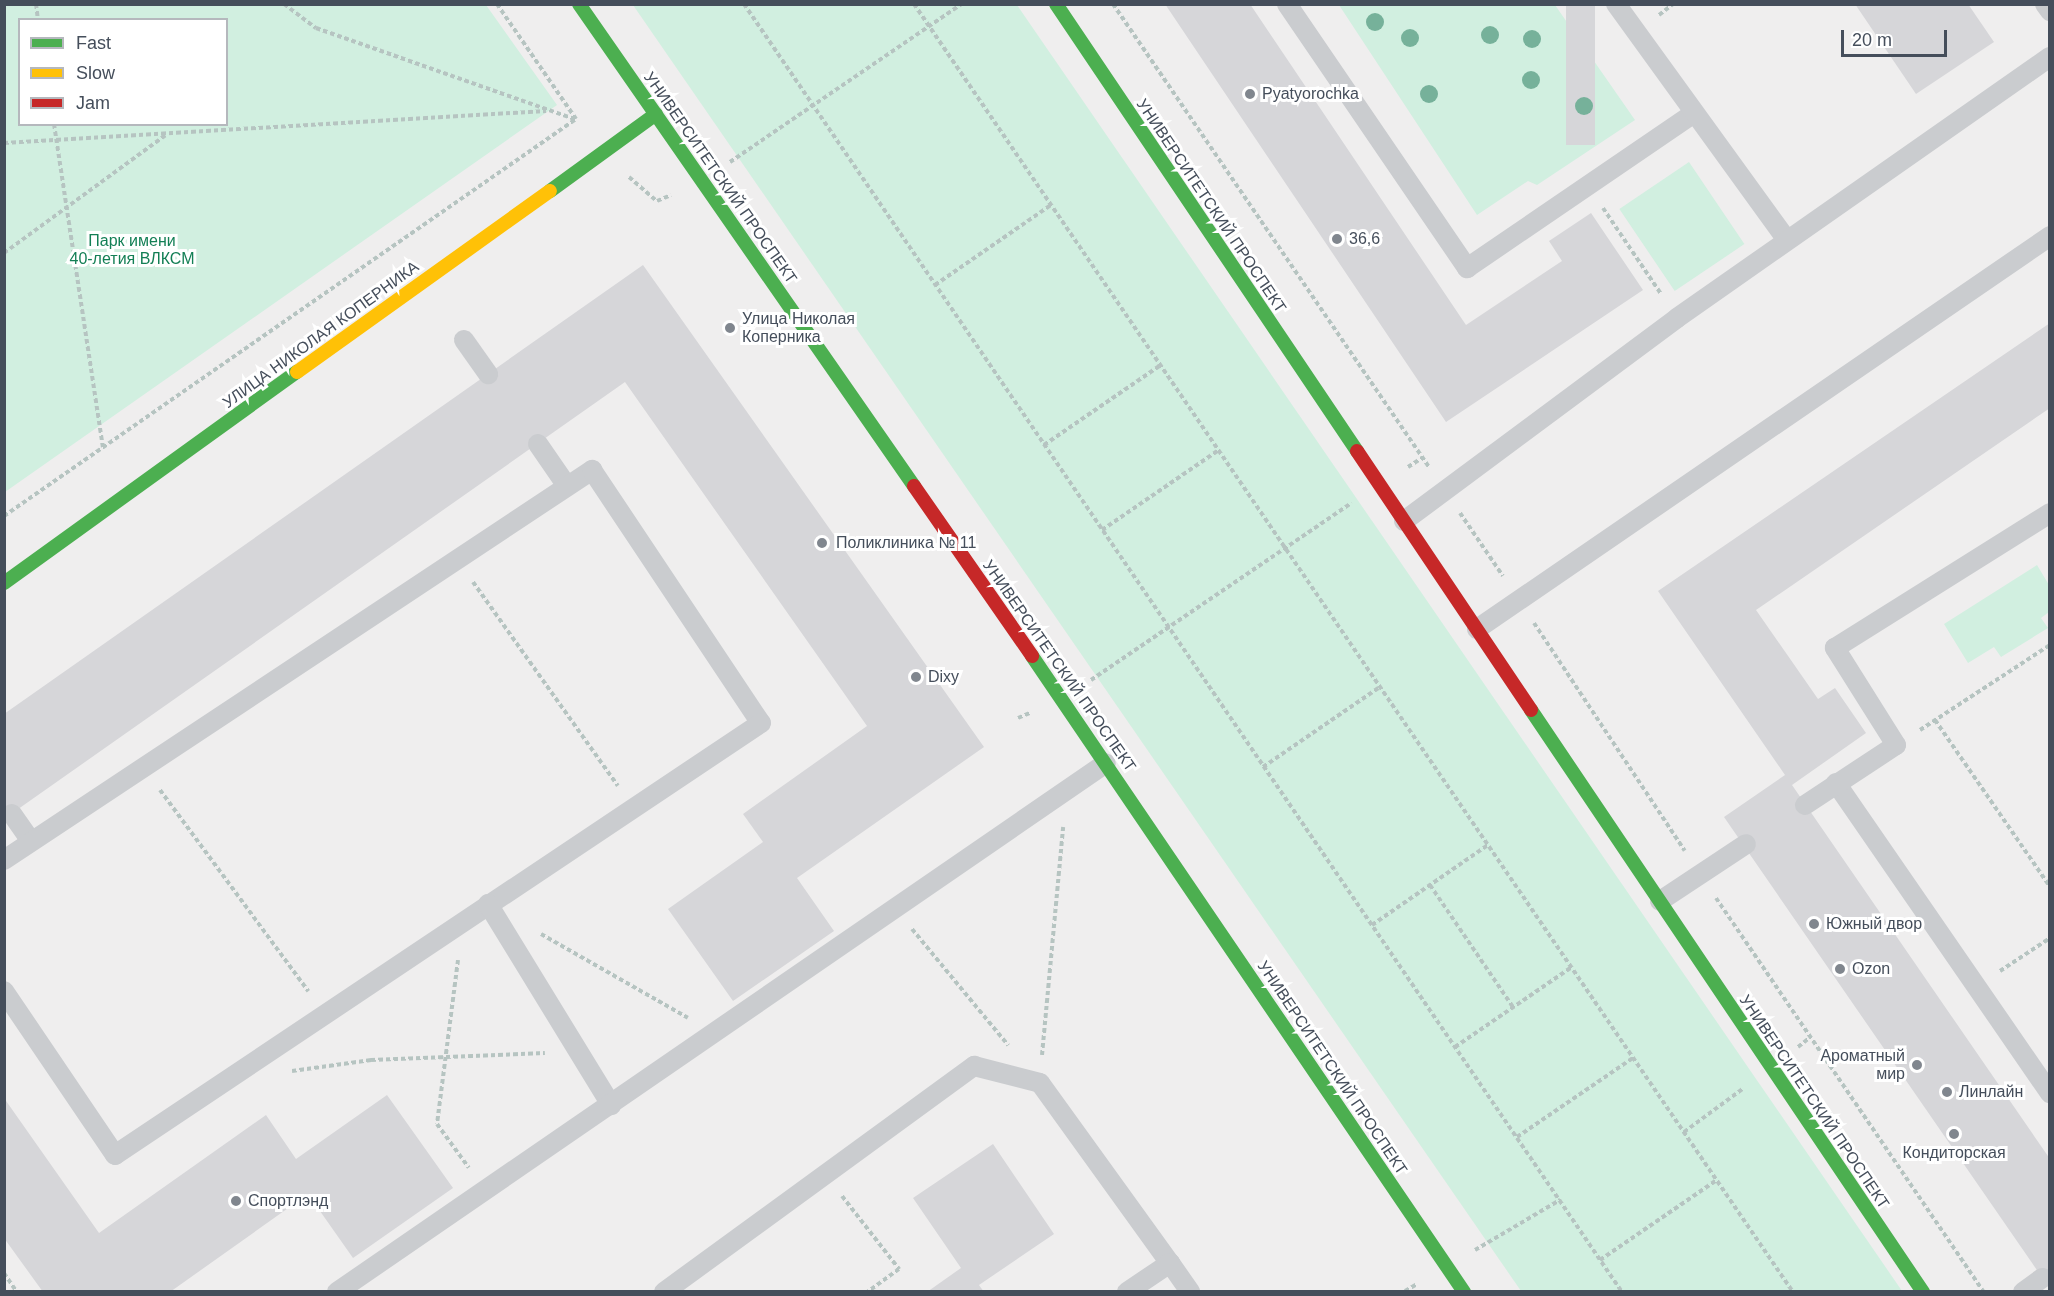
<!DOCTYPE html>
<meta charset="utf-8">
<style>
body{margin:0}
#map{position:relative;width:2054px;height:1296px;overflow:hidden;background:#efeeee;font-family:Arial,sans-serif}
div>[style]{position:absolute}
[style*='--x']{left:calc(var(--x)*1px);top:calc(var(--y)*1px);width:calc(var(--w)*1px);rotate:calc(var(--a)*1deg)}
.green>*{inset:0;background:#d1efe0;transform-origin:0 0}
.building>*{inset:0;background:#d6d6d9;transform-origin:0 0}
.path>*{height:4px;margin-top:-2px;transform-origin:0;background:repeating-linear-gradient(90deg,#b6c4c1 0 4.5px,transparent 0 7.5px)}
.lane>*{height:20px;margin:-10px;padding:0 10px;transform-origin:10px;border-radius:10px;background:#cacccf}
.fast>*{height:14px;margin:-7px;padding:0 7px;transform-origin:7px;border-radius:7px;background:#4caf50}
.slow>*{height:14px;margin:-7px;padding:0 7px;transform-origin:7px;border-radius:7px;background:#ffc107}
.jam>*{height:14px;margin:-7px;padding:0 7px;transform-origin:7px;border-radius:7px;background:#c62828}
.trees>*{width:18px;height:18px;margin:-9px;border-radius:50%;background:#76b19a}
.dots>*{width:16px;height:16px;translate:-50% -50%;box-sizing:border-box;border:3px solid #fff;border-radius:50%}
span{translate:-50% -50%;white-space:nowrap;text-align:center;line-height:1.15;-webkit-text-stroke:6px #fff;paint-order:stroke}
.poi-label{font-size:16px;color:#454e5b}
.left{translate:0 -50%;text-align:left}
.right{translate:-100% -50%;text-align:right}
.street-label{font-size:16px;color:#454e5b}
.park-label{font-size:16px;color:#137f55}
.frame{position:absolute;inset:0;border:6px solid #454e5b;pointer-events:none}
.legend{position:absolute;left:18px;top:18px;width:210px;height:108px;box-sizing:border-box;background:#fff;border:2px solid #b5b8bd;margin:0;padding:8px 10px;list-style:none;font-size:18px;color:#454e5b}
.legend li{display:flex;align-items:center;gap:12px;height:30px}
.legend b{width:30px;border:2px solid #b5b8bd}
.scale{position:absolute;left:1841px;top:30px;width:106px;height:27px;box-sizing:border-box;border:3px solid #454e5b;border-top:0;padding-left:8px;font-size:18px;line-height:21px;white-space:nowrap;color:#454e5b;-webkit-text-stroke:4px #fff;paint-order:stroke}
</style>
<div id="map">
<div class="green">
<div style="clip-path:polygon(evenodd,5px 4px,486px 5px,557px 105px,5px 492px,5px 4px,20px 20px,226px 20px,226px 124px,20px 124px,20px 20px)"></div>
<div style="clip-path:polygon(633px 5px,1017px 5px,1902px 1291px,1521px 1291px)"></div>
<div style="clip-path:polygon(1339px 5px,1555px 5px,1635px 120px,1537px 185px,1528px 181px,1477px 215px)"></div>
<div style="left:1689px;top:162px;width:99px;height:84px;rotate:56deg"></div>
<div style="clip-path:polygon(2037px 565px,2049px 585px,2049px 612px,2041px 618px,2048px 628px,2001px 657px,1994px 647px,1968px 663px,1944px 624px)"></div>
</div>
<div class="building">
<div style="clip-path:polygon(1165px 4px,1250px 4px,1466px 325px,1562px 261px,1549px 241px,1591px 213px,1643px 290px,1446px 422px)"></div>
<div style="left:1566px;top:4px;width:29px;height:141px"></div>
<div style="clip-path:polygon(1855px 4px,1968px 4px,1994px 42px,1916px 94px)"></div>
<div style="clip-path:polygon(643px 265px,984px 747px,797px 878px,834px 931px,733px 1001px,668px 909px,763px 842px,743px 814px,867px 726px,625px 382px,4px 819px,4px 714px)"></div>
<div style="clip-path:polygon(2050px 323px,2050px 408px,1756px 610px,1818px 699px,1835px 688px,1866px 733px,1792px 785px,2050px 1159px,2050px 1289px,1724px 817px,1785px 775px,1658px 591px)"></div>
<div style="clip-path:polygon(387px 1095px,453px 1188px,353px 1258px,308px 1194px,170px 1292px,43px 1292px,4px 1238px,4px 1098px,99px 1233px,266px 1115px,296px 1159px)"></div>
<div style="clip-path:polygon(993px 1144px,1054px 1234px,979px 1285px,984px 1292px,927px 1292px,961px 1268px,913px 1198px)"></div>
</div>
<div class="path">
<div style="--x:36;--y:4;--w:16;--a:83"></div>
<div style="--x:284;--y:4;--w:40;--a:37"></div>
<div style="--x:316;--y:28;--w:275;--a:19.4"></div>
<div style="--x:744;--y:4;--w:1559;--a:55.72"></div>
<div style="--x:914;--y:4;--w:1559;--a:55.69"></div>
<div style="--x:1113;--y:4;--w:561;--a:55.69"></div>
<div style="--x:1659;--y:15;--w:18;--a:-38"></div>
<div style="--x:54;--y:124;--w:327;--a:81.4"></div>
<div style="--x:4;--y:143;--w:543;--a:-3.38"></div>
<div style="--x:730;--y:162;--w:281;--a:-34.3"></div>
<div style="--x:629;--y:177;--w:37;--a:41"></div>
<div style="--x:657;--y:201;--w:15;--a:-23"></div>
<div style="--x:1603;--y:208;--w:104;--a:56"></div>
<div style="--x:4;--y:253;--w:200;--a:-36.1"></div>
<div style="--x:935;--y:285;--w:141;--a:-34.6"></div>
<div style="--x:1044;--y:445;--w:142;--a:-34.4"></div>
<div style="--x:1408;--y:467;--w:17;--a:-33"></div>
<div style="--x:1460;--y:513;--w:76;--a:55.7"></div>
<div style="--x:4;--y:516;--w:696;--a:-34.76"></div>
<div style="--x:576;--y:119;--w:140;--a:-124.5"></div>
<div style="--x:1102;--y:530;--w:142;--a:-34.4"></div>
<div style="--x:473;--y:582;--w:250;--a:54.6"></div>
<div style="--x:1534;--y:623;--w:273;--a:56.5"></div>
<div style="--x:1091;--y:680;--w:315;--a:-34.2"></div>
<div style="--x:1018;--y:718;--w:13;--a:-23"></div>
<div style="--x:1935;--y:720;--w:203;--a:55.4"></div>
<div style="--x:1920;--y:730;--w:155;--a:-33.2"></div>
<div style="--x:1263;--y:767;--w:142;--a:-34.4"></div>
<div style="--x:160;--y:790;--w:250;--a:53.6"></div>
<div style="--x:1430;--y:885;--w:148;--a:55.8"></div>
<div style="--x:1716;--y:898;--w:477;--a:55.8"></div>
<div style="--x:1372;--y:925;--w:141;--a:-34.6"></div>
<div style="--x:912;--y:929;--w:151;--a:50.4"></div>
<div style="--x:541;--y:934;--w:169;--a:29.7"></div>
<div style="--x:458;--y:960;--w:165;--a:97.3"></div>
<div style="--x:437;--y:1124;--w:54;--a:54"></div>
<div style="--x:2000;--y:971;--w:60;--a:-33.4"></div>
<div style="--x:1455;--y:1047;--w:142;--a:-34.4"></div>
<div style="--x:1798;--y:1047;--w:14;--a:-39"></div>
<div style="--x:1042;--y:1055;--w:229;--a:-84.7"></div>
<div style="--x:292;--y:1071;--w:80;--a:-7.9"></div>
<div style="--x:371;--y:1060;--w:174;--a:-2.3"></div>
<div style="--x:1684;--y:1132;--w:74;--a:-36.3"></div>
<div style="--x:1517;--y:1137;--w:140;--a:-34.3"></div>
<div style="--x:842;--y:1196;--w:93;--a:52"></div>
<div style="--x:899;--y:1269;--w:39;--a:144"></div>
<div style="--x:1475;--y:1250;--w:99;--a:-30.5"></div>
<div style="--x:1600;--y:1260;--w:142;--a:-34.4"></div>
<div style="--x:4;--y:1273;--w:23;--a:56"></div>
<div style="--x:1405;--y:1291;--w:14;--a:-30"></div>
</div>
<div class="lane">
<div style="--x:1287;--y:4;--w:320;--a:55.7"></div>
<div style="--x:1467;--y:268;--w:275;--a:-34.3"></div>
<div style="--x:1616;--y:4;--w:291;--a:54.1"></div>
<div style="--x:2045;--y:4;--w:9;--a:54"></div>
<div style="--x:464;--y:340;--w:42;--a:54.8"></div>
<div style="--x:538;--y:444;--w:51;--a:55.4"></div>
<div style="--x:1404;--y:521;--w:340;--a:-36.6"></div>
<div style="--x:1677;--y:318;--w:455;--a:-35"></div>
<div style="--x:1477;--y:629;--w:695;--a:-34.44"></div>
<div style="--x:1836;--y:783;--w:377;--a:55.4"></div>
<div style="--x:1805;--y:805;--w:109;--a:-33.4"></div>
<div style="--x:1896;--y:745;--w:115;--a:-122.2"></div>
<div style="--x:1835;--y:648;--w:254;--a:-32.1"></div>
<div style="--x:12;--y:814;--w:33;--a:55"></div>
<div style="--x:4;--y:860;--w:706;--a:-33.55"></div>
<div style="--x:592;--y:470;--w:304;--a:56.3"></div>
<div style="--x:761;--y:723;--w:777;--a:146.23"></div>
<div style="--x:115;--y:1155;--w:198;--a:-124.1"></div>
<div style="--x:1660;--y:901;--w:103;--a:-33.5"></div>
<div style="--x:488;--y:904;--w:236;--a:58.5"></div>
<div style="--x:337;--y:1292;--w:933;--a:-34.52"></div>
<div style="--x:664;--y:1292;--w:384;--a:-36.1"></div>
<div style="--x:974;--y:1066;--w:68;--a:14.4"></div>
<div style="--x:1040;--y:1083;--w:222;--a:54.2"></div>
<div style="--x:1127;--y:1292;--w:52;--a:-34"></div>
<div style="--x:1170;--y:1263;--w:35;--a:55"></div>
<div style="--x:2023;--y:1292;--w:24;--a:-36"></div>
</div>
<div class="fast">
<div style="--x:579;--y:4;--w:587;--a:55.2"></div>
<div style="--x:1056;--y:4;--w:539;--a:56.04"></div>
<div style="--x:550;--y:191;--w:131;--a:-36"></div>
<div style="--x:4;--y:583;--w:361;--a:-35.8"></div>
<div style="--x:1032;--y:656;--w:769;--a:55.81"></div>
<div style="--x:1531;--y:710;--w:702;--a:56.04"></div>
</div>
<div class="slow">
<div style="--x:297;--y:372;--w:311;--a:-35.6"></div>
</div>
<div class="jam">
<div style="--x:1357;--y:451;--w:312;--a:56.1"></div>
<div style="--x:914;--y:486;--w:207;--a:55.2"></div>
</div>
<div class="trees">
<div style="left:1375px;top:22px"></div>
<div style="left:1490px;top:35px"></div>
<div style="left:1410px;top:38px"></div>
<div style="left:1532px;top:39px"></div>
<div style="left:1531px;top:80px"></div>
<div style="left:1429px;top:94px"></div>
<div style="left:1584px;top:106px"></div>
</div>
<div class="dots">
<div style="left:1250px;top:94px;background:#80868e"></div>
<div style="left:1337px;top:239px;background:#80868e"></div>
<div style="left:730px;top:328px;background:#80868e"></div>
<div style="left:822px;top:543px;background:#80868e"></div>
<div style="left:916px;top:677px;background:#80868e"></div>
<div style="left:1814px;top:924px;background:#80868e"></div>
<div style="left:1840px;top:969px;background:#80868e"></div>
<div style="left:1917px;top:1065px;background:#80868e"></div>
<div style="left:1947px;top:1092px;background:#80868e"></div>
<div style="left:1954px;top:1134px;background:#80868e"></div>
<div style="left:236px;top:1201px;background:#80868e"></div>
</div>
<div class="poi-label">
<span class="left" style="left:1262px;top:94px">Pyatyorochka</span>
<span class="left" style="left:1349px;top:239px">36,6</span>
<span class="left" style="left:742px;top:328px">Улица Николая<br>Коперника</span>
<span class="left" style="left:836px;top:543px">Поликлиника № 11</span>
<span class="left" style="left:928px;top:677px">Dixy</span>
<span class="left" style="left:1826px;top:924px">Южный двор</span>
<span class="left" style="left:1852px;top:969px">Ozon</span>
<span class="right" style="left:1905px;top:1065px">Ароматный<br>мир</span>
<span class="left" style="left:1959px;top:1092px">Линлайн</span>
<span style="left:1954px;top:1153px">Кондиторская</span>
<span class="left" style="left:248px;top:1201px">Спортлэнд</span>
</div>
<div class="street-label">
<span style="left:720px;top:178px;rotate:55deg">УНИВЕРСИТЕТСКИЙ ПРОСПЕКТ</span>
<span style="left:1211px;top:206px;rotate:56deg">УНИВЕРСИТЕТСКИЙ ПРОСПЕКТ</span>
<span style="left:321px;top:335px;rotate:-36deg">УЛИЦА НИКОЛАЯ КОПЕРНИКА</span>
<span style="left:1059px;top:666px;rotate:55deg">УНИВЕРСИТЕТСКИЙ ПРОСПЕКТ</span>
<span style="left:1332px;top:1068px;rotate:56deg">УНИВЕРСИТЕТСКИЙ ПРОСПЕКТ</span>
<span style="left:1814px;top:1102px;rotate:56deg">УНИВЕРСИТЕТСКИЙ ПРОСПЕКТ</span>
</div>
<div class="park-label">
<span style="left:132px;top:250px">Парк имени<br>40-летия ВЛКСМ</span>
</div>
<div class="frame"></div>
<ul class="legend">
<li><b style="height:8px;background:#4caf50"></b>Fast</li>
<li><b style="height:8px;background:#ffc107"></b>Slow</li>
<li><b style="height:8px;background:#c62828"></b>Jam</li>
</ul>
<div class="scale">20 m</div>
</div>
